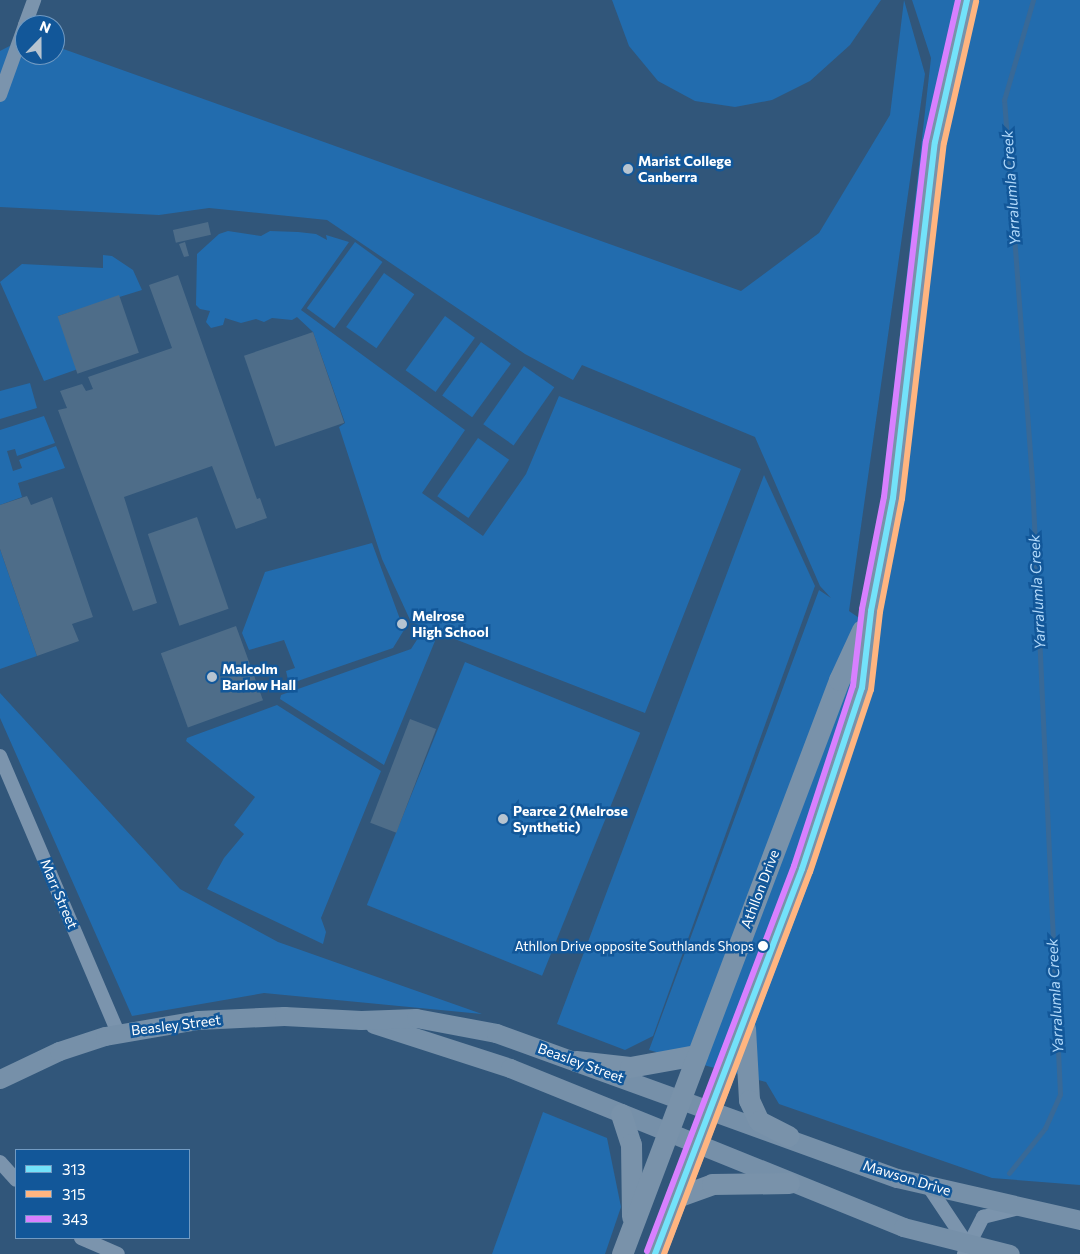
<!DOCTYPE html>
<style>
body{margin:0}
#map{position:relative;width:1080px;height:1254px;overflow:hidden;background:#31567a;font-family:Commissioner,sans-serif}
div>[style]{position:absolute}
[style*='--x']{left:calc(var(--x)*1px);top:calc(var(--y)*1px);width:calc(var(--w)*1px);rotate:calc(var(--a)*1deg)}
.green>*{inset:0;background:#226cae;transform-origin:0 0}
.stream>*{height:5px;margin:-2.5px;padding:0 2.5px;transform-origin:2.5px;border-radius:2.5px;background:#386997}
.building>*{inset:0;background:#4e6d89;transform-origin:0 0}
.street>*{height:14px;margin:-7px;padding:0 7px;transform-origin:7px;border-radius:7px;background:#7b94ad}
.secondary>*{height:19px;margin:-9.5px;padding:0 9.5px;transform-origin:9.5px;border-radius:9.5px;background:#7690a9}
.primary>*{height:21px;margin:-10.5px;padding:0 10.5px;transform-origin:10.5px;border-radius:10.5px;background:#7992aa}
.bus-1>*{height:6px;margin:-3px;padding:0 3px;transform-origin:3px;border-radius:3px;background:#73e2fa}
.bus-2>*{height:6px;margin:-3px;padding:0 3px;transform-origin:3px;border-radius:3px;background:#ffb580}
.bus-3>*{height:6px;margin:-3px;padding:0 3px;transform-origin:3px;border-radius:3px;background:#d880ff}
.dots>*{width:14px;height:14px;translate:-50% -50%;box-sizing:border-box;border:2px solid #125799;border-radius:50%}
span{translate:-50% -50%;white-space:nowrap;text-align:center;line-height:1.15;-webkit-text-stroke:5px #125799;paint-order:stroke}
.bus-label{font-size:13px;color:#fff}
.right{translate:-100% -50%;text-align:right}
.poi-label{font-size:14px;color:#fff;font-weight:700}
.left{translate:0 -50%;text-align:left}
.street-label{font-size:14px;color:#fff}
.water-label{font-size:15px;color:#b0d8fa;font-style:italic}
.legend{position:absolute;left:15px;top:1149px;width:175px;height:90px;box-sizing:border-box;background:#125799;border:1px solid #719ac2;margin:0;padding:6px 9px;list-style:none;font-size:15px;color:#fff}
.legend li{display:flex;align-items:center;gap:10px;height:25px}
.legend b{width:25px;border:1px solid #719ac2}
.north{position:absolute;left:15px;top:15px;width:50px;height:50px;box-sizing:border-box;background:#125799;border:1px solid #719ac2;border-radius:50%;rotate:22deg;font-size:14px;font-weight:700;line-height:20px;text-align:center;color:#fff}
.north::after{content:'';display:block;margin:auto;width:18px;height:22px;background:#b7c4d0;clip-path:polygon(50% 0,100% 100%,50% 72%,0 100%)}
</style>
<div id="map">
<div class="green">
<div style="clip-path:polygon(612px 0,881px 0,850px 45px,810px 81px,772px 100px,735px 107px,695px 101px,658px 81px,629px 46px)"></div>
<div style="clip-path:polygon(904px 0,925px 74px,849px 611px,862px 620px,877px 539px,931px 58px,912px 0,1080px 0,1080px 1185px,992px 1178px,779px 1104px,766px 1082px,649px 1050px,819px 590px,831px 598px,820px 586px,755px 437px,582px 365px,573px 380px,525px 354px,327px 220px,209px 208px,159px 215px,0 207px,0 51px,25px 38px,25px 55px,55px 55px,55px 46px,741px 291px,819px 233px,890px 115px)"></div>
<div style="clip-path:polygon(228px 231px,261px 236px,270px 231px,298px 232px,316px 234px,327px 240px,326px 235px,349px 242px,301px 310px,465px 430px,422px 493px,483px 536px,526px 474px,559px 396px,741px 469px,645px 713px,411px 622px,382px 559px,339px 427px,345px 423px,313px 332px,297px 317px,292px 320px,272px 318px,264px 322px,256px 319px,241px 323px,225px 318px,223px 325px,211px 328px,206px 322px,210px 311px,200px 309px,196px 305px,197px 254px,219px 234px)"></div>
<div style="left:355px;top:242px;width:34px;height:82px;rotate:36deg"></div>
<div style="clip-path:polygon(103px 255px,112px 256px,133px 270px,142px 290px,58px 316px,78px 369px,44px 381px,0 282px,22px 264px,103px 268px)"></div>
<div style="left:384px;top:273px;width:37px;height:66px;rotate:35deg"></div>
<div style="left:445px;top:316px;width:37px;height:67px;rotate:36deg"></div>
<div style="left:481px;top:342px;width:37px;height:66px;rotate:36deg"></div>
<div style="left:524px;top:366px;width:37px;height:71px;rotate:35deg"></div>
<div style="clip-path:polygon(30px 383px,37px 408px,0 419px,0 391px)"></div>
<div style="clip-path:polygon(44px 416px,55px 443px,17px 456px,15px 449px,7px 451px,13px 471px,22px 468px,19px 460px,56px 446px,65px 468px,18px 483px,22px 497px,0 505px,0 430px)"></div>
<div style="left:478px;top:438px;width:38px;height:71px;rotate:35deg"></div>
<div style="clip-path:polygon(764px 475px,815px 586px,653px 1036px,625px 1050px,557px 1024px)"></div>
<div style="clip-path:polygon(372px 543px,404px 630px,393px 648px,289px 684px,286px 671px,295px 668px,284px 640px,249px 650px,242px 633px,265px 572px)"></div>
<div style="clip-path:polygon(0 549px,37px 656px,0 669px)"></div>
<div style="clip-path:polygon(420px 635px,435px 641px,384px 765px,280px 699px,281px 695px,411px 649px)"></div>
<div style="left:465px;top:662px;width:189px;height:262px;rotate:22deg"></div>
<div style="clip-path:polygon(0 693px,180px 889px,278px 942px,482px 1014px,264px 993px,132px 1016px,0 718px)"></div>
<div style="clip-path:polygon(277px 705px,381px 771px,321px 918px,326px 932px,323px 944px,207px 889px,224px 858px,244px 834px,234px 825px,255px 797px,186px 741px,187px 738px)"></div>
<div style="clip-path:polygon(543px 1112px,607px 1138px,621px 1207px,605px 1254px,492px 1254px)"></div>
</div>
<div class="stream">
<div style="--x:1009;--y:1173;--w:58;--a:-51.3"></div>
<div style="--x:1045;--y:1128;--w:37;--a:-66"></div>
<div style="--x:1060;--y:1094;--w:615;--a:-92.61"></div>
<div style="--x:1032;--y:480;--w:381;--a:-94.2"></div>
<div style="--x:1004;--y:100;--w:104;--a:-73.8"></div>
</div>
<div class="building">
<div style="left:208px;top:222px;width:13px;height:36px;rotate:77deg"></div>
<div style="clip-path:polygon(185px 242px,189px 256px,184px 257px,179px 244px)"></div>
<div style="clip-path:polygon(178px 275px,257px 499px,260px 498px,267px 518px,236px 529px,212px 466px,124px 497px,157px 603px,133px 611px,58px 410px,67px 408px,60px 391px,82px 384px,86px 391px,93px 389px,88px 377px,172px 348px,149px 285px)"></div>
<div style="left:119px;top:295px;width:61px;height:65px;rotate:71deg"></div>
<div style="left:313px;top:332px;width:96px;height:73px;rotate:71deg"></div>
<div style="clip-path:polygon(27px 496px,31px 505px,52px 497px,93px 617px,72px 624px,79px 641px,37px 656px,0 549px,0 505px)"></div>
<div style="left:197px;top:517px;width:97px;height:52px;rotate:71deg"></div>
<div style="left:236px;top:626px;width:79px;height:80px;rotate:70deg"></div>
<div style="left:410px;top:719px;width:28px;height:111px;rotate:21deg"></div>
</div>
<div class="street">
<div style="--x:25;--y:25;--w:27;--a:-70"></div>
<div style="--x:0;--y:95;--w:74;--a:-70.3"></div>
<div style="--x:0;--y:756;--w:300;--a:66.9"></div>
<div style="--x:0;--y:1162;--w:24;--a:48"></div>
<div style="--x:929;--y:1187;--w:69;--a:56.3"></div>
<div style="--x:81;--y:1238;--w:40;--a:23.4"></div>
<div style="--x:964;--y:1254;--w:42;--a:-62.8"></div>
<div style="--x:983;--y:1217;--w:37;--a:-14"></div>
</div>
<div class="secondary">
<div style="--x:374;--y:1024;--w:143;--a:17.9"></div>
<div style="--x:510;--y:1068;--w:424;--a:22"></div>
<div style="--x:903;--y:1227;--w:110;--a:14.2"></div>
<div style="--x:0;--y:1079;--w:65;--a:-25.4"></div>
<div style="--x:59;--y:1051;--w:48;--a:-18.1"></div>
<div style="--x:105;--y:1036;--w:94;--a:-9.8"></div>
<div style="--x:198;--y:1020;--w:86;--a:-2.7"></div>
<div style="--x:284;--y:1016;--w:77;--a:3"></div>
<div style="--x:361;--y:1020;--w:55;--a:-2.1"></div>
<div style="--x:416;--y:1018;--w:81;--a:10.6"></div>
<div style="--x:496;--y:1033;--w:426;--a:19.9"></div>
<div style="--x:897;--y:1178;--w:188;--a:12.9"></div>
</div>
<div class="primary">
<div style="--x:745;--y:1028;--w:72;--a:86.8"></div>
<div style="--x:749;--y:1100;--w:23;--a:65"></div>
<div style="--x:759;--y:1121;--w:33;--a:27"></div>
<div style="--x:576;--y:1061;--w:54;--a:6.3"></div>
<div style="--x:630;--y:1067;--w:68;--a:-10.2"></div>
<div style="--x:621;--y:1114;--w:32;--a:72"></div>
<div style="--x:631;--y:1144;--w:72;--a:89.2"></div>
<div style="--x:677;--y:1197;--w:37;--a:-20"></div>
<div style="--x:712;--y:1184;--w:77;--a:-0.7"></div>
<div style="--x:622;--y:1254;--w:614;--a:-69.29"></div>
<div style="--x:839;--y:680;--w:55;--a:-65.3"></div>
<div style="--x:655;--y:1254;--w:412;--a:-69.1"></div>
<div style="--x:802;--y:869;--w:191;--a:-71.7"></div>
<div style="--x:862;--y:688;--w:78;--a:-83.3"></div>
<div style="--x:871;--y:611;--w:115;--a:-79"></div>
<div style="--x:893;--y:498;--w:358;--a:-83.3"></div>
<div style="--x:935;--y:142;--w:146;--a:-77.3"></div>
</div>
<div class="bus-1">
<div style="--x:655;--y:1254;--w:412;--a:-69.1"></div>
<div style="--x:802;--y:869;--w:191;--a:-71.7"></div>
<div style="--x:862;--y:688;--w:78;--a:-83.3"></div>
<div style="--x:871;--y:611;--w:115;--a:-79"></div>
<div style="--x:893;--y:498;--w:358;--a:-83.3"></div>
<div style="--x:935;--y:142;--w:146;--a:-77.3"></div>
</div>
<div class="bus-2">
<div style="--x:664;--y:1254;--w:409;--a:-69.1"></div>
<div style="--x:810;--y:872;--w:192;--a:-71.5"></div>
<div style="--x:871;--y:690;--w:79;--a:-83.4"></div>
<div style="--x:880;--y:612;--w:115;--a:-79"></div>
<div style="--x:902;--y:499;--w:358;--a:-83.3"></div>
<div style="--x:944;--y:143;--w:145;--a:-77.2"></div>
</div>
<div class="bus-3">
<div style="--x:647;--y:1251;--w:412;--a:-69.1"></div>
<div style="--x:794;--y:866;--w:189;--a:-71.9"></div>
<div style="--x:853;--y:686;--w:78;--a:-83.3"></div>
<div style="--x:862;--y:609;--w:114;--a:-78.9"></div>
<div style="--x:884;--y:497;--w:358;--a:-83.3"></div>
<div style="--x:926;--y:141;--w:145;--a:-77.2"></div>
</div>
<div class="dots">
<div style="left:628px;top:169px;background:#b7c4d0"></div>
<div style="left:402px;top:624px;background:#b7c4d0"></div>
<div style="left:212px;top:677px;background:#b7c4d0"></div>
<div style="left:503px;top:819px;background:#b7c4d0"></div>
<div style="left:763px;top:946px;background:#fff"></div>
</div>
<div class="bus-label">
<span class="right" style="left:754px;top:946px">Athllon Drive opposite Southlands Shops</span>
</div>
<div class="poi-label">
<span class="left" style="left:638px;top:169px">Marist College<br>Canberra</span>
<span class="left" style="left:412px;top:624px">Melrose<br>High School</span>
<span class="left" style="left:222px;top:677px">Malcolm<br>Barlow Hall</span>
<span class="left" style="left:513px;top:819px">Pearce 2 (Melrose<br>Synthetic)</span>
</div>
<div class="street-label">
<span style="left:760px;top:889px;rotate:-69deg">Athllon Drive</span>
<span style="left:59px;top:894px;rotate:67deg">Marr Street</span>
<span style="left:176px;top:1025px;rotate:-7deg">Beasley Street</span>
<span style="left:581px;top:1063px;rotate:20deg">Beasley Street</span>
<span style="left:907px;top:1178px;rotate:17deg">Mawson Drive</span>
</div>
<div class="water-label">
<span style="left:1011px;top:188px;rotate:-94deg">Yarralumla Creek</span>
<span style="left:1037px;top:592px;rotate:-93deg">Yarralumla Creek</span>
<span style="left:1055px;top:996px;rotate:-93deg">Yarralumla Creek</span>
</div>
<ul class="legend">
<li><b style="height:6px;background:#73e2fa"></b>313</li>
<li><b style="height:6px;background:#ffb580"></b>315</li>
<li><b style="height:6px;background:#d880ff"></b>343</li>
</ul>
<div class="north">N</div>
</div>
